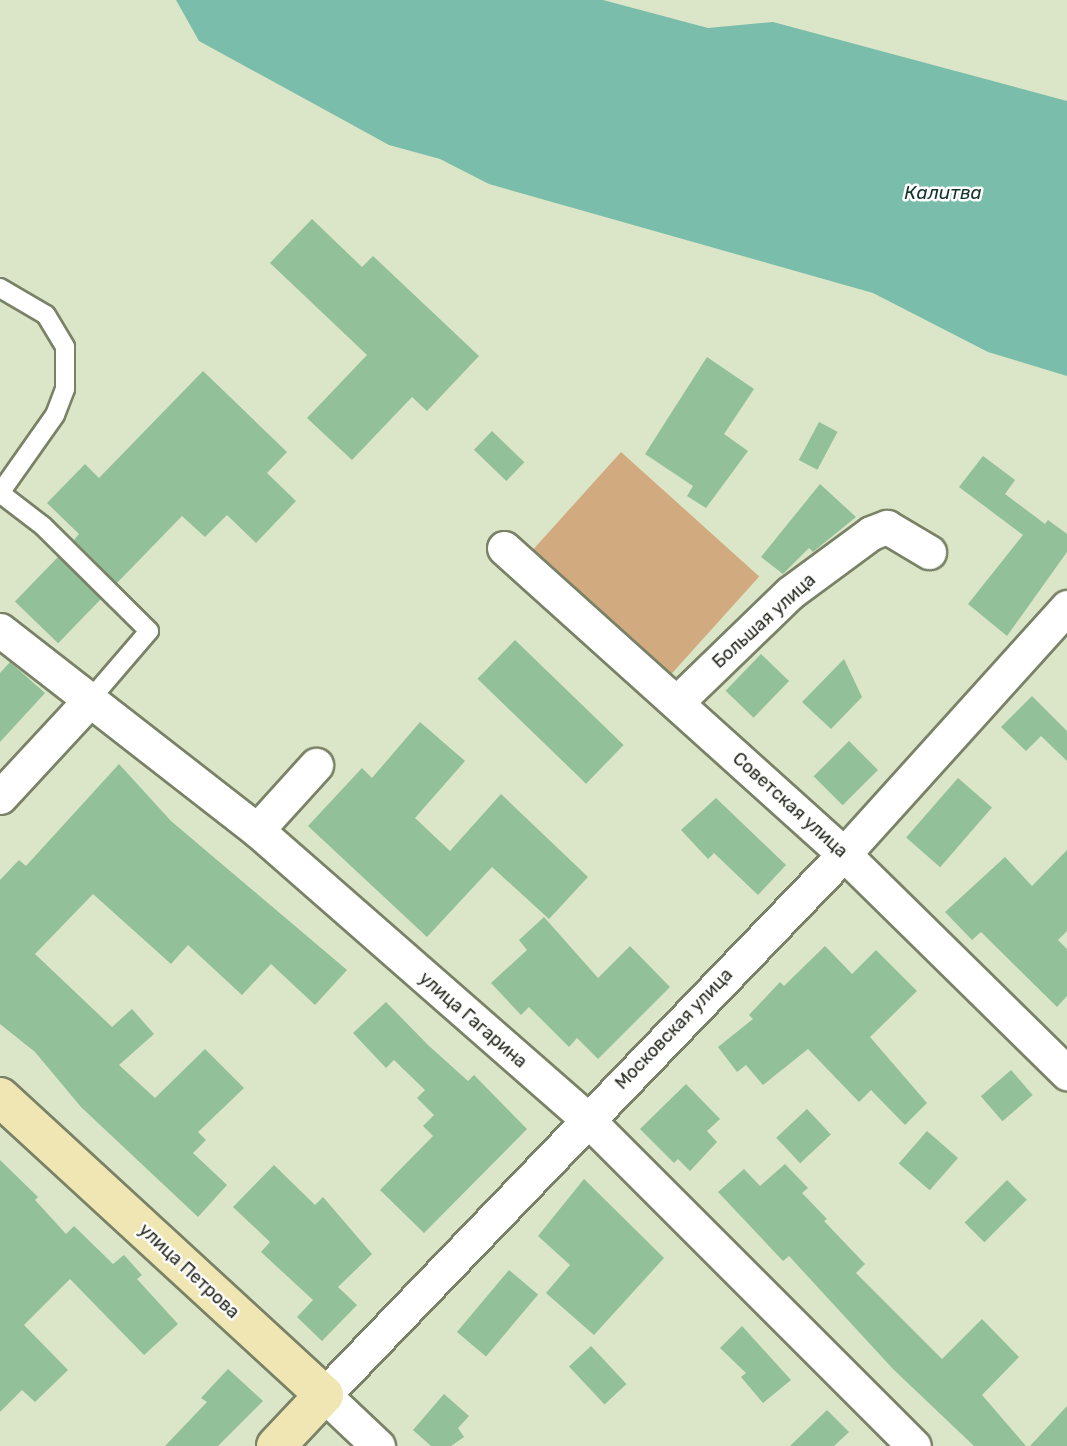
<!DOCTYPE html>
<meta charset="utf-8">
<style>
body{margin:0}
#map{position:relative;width:1067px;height:1446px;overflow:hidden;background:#dbe5c7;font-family:Rubik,sans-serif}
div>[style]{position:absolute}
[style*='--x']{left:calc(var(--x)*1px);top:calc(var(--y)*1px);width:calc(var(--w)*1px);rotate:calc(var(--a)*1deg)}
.green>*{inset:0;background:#d1ab7f;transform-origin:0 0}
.water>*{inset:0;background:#7abdaa}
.building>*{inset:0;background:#92c098;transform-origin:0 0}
.roads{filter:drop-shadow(2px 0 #798266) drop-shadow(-2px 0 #798266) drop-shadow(0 2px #798266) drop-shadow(0 -2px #798266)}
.lane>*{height:18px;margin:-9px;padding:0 9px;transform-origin:9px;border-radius:9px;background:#fff}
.street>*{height:33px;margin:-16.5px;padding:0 16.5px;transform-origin:16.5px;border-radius:16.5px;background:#fff}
.secondary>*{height:38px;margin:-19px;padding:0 19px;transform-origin:19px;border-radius:19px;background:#f0e6b3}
span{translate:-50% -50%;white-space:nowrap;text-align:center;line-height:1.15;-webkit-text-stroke:5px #fff;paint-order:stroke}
.street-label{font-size:18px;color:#25291e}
.water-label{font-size:19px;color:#14352c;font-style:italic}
</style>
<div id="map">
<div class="green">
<div style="left:621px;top:452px;width:186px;height:135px;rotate:42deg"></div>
</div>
<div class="water">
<div style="clip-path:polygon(176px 0,603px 0,708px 28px,773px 22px,1067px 101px,1067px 376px,988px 352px,873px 293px,489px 184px,440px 159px,389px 145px,199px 41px)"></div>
</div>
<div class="building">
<div style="clip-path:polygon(312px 219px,362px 267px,373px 256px,479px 356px,427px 411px,412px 397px,352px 460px,307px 418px,367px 355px,270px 263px)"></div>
<div style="clip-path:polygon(707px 357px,754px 389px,724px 434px,748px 451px,706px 508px,687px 496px,693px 486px,645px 454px)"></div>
<div style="clip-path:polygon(203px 371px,287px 452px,267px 473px,296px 501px,256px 543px,227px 515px,205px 537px,182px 516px,117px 583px,74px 540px,79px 534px,47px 503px,85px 464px,99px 478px)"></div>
<div style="left:819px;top:422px;width:21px;height:43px;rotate:28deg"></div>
<div style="left:492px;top:431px;width:45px;height:26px;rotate:44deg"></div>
<div style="clip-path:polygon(983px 456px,1015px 480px,1005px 494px,1045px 524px,1048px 520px,1067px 534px,1067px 552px,1007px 636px,968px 604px,1023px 535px,959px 487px)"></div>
<div style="clip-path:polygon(820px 484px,856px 517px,813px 552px,809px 548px,783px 574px,761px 557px)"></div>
<div style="left:58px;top:557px;width:60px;height:62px;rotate:44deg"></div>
<div style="left:515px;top:640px;width:151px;height:54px;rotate:44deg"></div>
<div style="left:761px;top:654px;width:39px;height:51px;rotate:44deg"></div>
<div style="clip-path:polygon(844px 659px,862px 697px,831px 729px,802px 702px)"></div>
<div style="clip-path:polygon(10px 662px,45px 693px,0 742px,0 673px)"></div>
<div style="clip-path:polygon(1032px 696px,1067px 731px,1067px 761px,1041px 736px,1026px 751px,1001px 727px)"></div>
<div style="clip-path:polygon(420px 722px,465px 761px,415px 818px,450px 851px,501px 794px,588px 877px,549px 919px,492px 867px,427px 937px,308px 826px,362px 768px,372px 778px)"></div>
<div style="left:849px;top:741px;width:41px;height:50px;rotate:45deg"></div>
<div style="clip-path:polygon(119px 764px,171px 821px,347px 970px,315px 1005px,271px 964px,242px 995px,188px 945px,171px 964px,93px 894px,35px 954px,112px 1027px,132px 1009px,154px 1034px,119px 1065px,155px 1098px,205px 1049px,244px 1088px,198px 1132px,206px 1140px,193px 1153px,227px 1185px,198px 1217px,81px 1107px,35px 1052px,0 1024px,0 880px,19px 860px,26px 866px)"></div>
<div style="left:958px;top:778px;width:45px;height:79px;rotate:41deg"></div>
<div style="clip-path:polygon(716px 798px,786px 865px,758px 895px,714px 853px,708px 859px,681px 830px)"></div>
<div style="clip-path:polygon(1067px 850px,1067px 931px,1058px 940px,1067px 949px,1067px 996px,1057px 1007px,981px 932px,972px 940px,945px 912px,1005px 857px,1032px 886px)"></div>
<div style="clip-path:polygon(544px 917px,598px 978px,630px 946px,670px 987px,598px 1059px,577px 1038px,569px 1047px,529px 1007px,521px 1015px,491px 983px,527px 950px,519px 940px)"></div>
<div style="clip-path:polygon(825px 946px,852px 974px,876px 950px,917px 991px,870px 1037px,927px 1103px,905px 1125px,871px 1090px,859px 1102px,808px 1049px,763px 1085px,746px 1065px,737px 1072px,718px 1047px,753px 1019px,749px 1015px,780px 982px,784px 986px)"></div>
<div style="clip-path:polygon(386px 1002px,428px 1045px,468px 1081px,474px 1075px,527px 1129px,424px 1233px,380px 1190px,433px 1136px,423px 1126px,434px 1115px,417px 1098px,425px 1090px,394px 1060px,386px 1068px,353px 1033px)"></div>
<div style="left:1011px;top:1070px;width:33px;height:40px;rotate:49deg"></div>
<div style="clip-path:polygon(686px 1084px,720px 1119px,707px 1131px,717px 1142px,690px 1171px,678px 1159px,674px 1163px,640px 1129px)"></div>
<div style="left:807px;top:1109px;width:35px;height:42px;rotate:47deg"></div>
<div style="left:927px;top:1131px;width:41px;height:43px;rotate:41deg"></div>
<div style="clip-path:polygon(0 1160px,38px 1197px,35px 1200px,66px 1234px,74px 1226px,113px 1264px,124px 1255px,142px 1275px,137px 1279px,178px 1324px,144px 1355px,70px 1279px,24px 1325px,68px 1370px,35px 1402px,22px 1390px,0 1412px)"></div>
<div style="clip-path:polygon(785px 1164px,808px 1188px,802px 1193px,827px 1219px,824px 1221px,865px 1264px,856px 1273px,942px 1359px,982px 1319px,1019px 1357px,982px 1395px,1026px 1446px,974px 1446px,893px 1369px,789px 1256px,783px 1261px,718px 1192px,744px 1169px,760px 1186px)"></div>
<div style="clip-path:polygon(274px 1165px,315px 1205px,323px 1197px,372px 1254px,338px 1287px,357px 1305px,322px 1341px,297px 1317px,313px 1300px,261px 1252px,270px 1242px,233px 1207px)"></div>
<div style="clip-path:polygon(584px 1179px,664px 1258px,594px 1335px,546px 1293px,570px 1265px,538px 1236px)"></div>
<div style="left:1007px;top:1180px;width:28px;height:60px;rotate:45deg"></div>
<div style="left:509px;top:1270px;width:38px;height:81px;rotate:40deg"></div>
<div style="clip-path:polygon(742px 1326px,791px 1380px,763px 1403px,741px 1377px,746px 1373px,720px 1348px)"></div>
<div style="left:591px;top:1346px;width:52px;height:30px;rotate:47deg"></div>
<div style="clip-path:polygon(228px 1369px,263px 1401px,218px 1446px,165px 1446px,207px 1402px,201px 1398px)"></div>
<div style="clip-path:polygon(444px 1394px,469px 1416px,458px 1428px,464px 1437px,451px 1446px,431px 1446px,413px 1430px)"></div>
<div style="clip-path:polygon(1067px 1406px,1067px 1446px,1030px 1446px)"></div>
<div style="clip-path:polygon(827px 1410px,849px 1432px,834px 1446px,790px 1446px)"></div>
</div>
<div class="roads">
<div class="lane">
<div style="--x:0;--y:288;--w:53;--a:30.4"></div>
<div style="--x:46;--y:315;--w:37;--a:59"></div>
<div style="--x:65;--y:347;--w:42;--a:90"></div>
<div style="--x:65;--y:389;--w:28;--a:111"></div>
<div style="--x:55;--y:415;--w:95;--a:125.2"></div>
<div style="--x:0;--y:493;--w:54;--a:37.5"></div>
<div style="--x:43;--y:526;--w:149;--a:44.7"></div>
<div style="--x:149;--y:631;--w:94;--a:130.7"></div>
</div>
<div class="street">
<div style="--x:504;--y:548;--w:457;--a:42"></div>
<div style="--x:844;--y:854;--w:313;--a:44.5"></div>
<div style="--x:0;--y:630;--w:326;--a:37.9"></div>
<div style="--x:257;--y:830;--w:439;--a:41.2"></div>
<div style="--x:587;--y:1119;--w:462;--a:45"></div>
<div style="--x:677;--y:702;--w:158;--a:-44"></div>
<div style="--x:791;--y:592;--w:99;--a:-36.4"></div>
<div style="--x:871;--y:533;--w:17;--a:-21"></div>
<div style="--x:887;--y:527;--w:49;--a:30.8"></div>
<div style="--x:0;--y:797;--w:129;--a:-47.2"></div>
<div style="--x:257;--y:830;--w:88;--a:-47.8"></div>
<div style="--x:378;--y:1446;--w:74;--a:-136.6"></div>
<div style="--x:324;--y:1395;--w:750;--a:-46.13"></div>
<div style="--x:844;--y:854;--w:333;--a:-47.9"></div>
</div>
<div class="secondary">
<div style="--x:0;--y:1097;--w:440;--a:42.6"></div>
<div style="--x:324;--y:1395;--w:70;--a:133.3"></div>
</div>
</div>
<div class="street-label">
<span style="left:764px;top:621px;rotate:-42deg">Большая улица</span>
<span style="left:790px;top:805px;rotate:42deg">Советская улица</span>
<span style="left:473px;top:1020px;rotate:41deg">улица Гагарина</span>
<span style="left:674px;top:1029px;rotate:-46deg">Московская улица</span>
<span style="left:189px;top:1271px;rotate:43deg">улица Петрова</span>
</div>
<div class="water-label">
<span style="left:943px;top:193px">Калитва</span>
</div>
</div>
